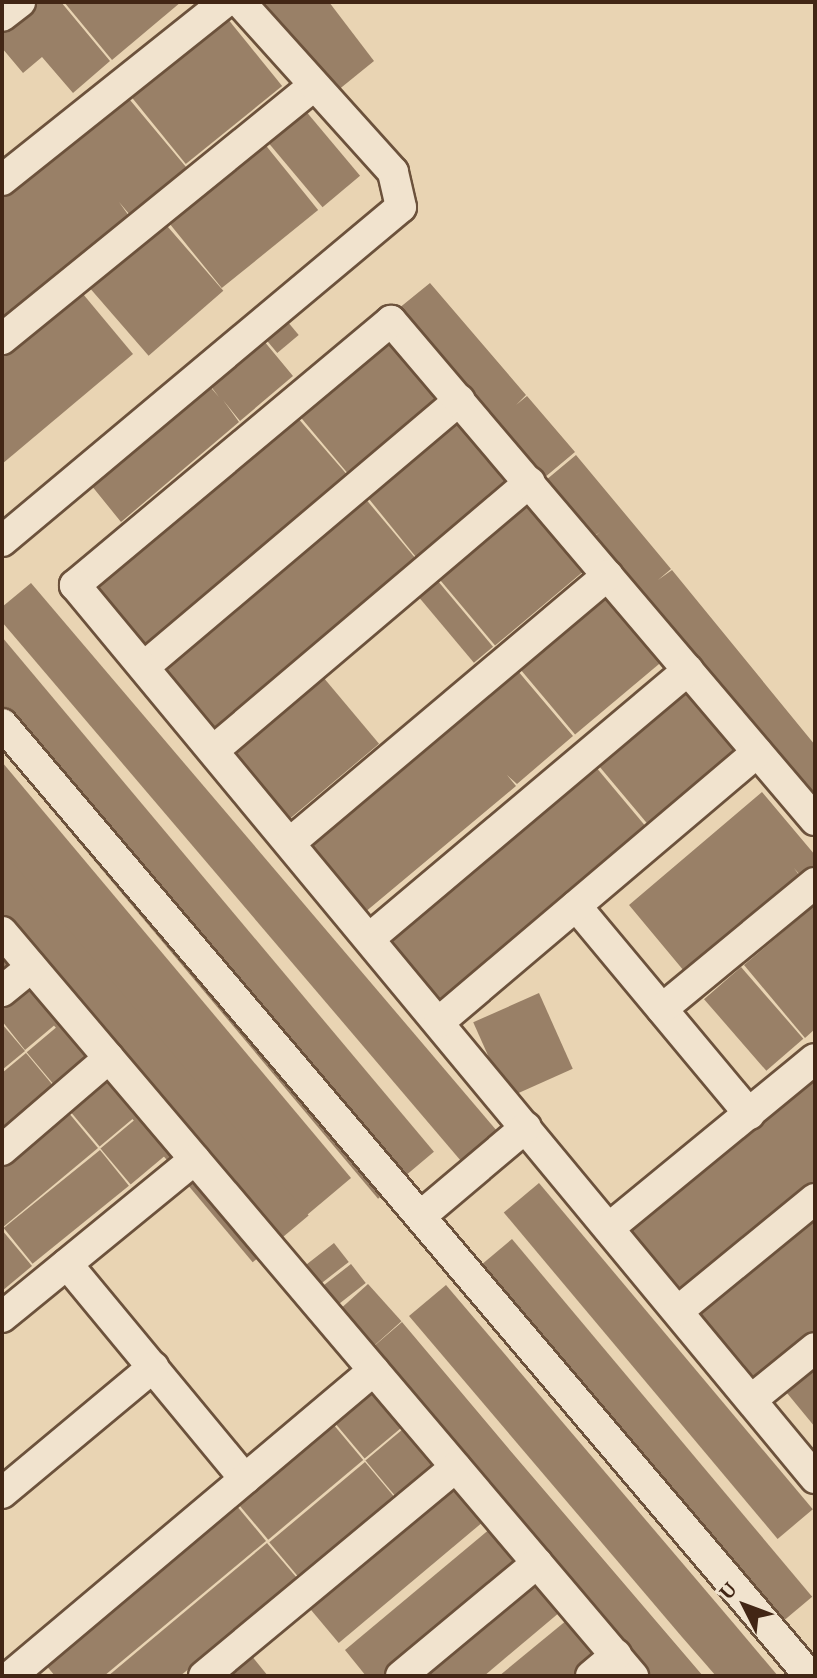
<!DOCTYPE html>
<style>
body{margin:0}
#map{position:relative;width:817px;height:1678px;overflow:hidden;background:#e9d4b3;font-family:"Gentium Book Plus",serif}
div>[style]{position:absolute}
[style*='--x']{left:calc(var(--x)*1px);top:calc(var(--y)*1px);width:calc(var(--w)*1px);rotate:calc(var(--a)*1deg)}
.building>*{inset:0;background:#998067;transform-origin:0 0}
.roads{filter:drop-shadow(2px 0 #6c523c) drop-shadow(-2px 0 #6c523c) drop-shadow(0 2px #6c523c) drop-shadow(0 -2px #6c523c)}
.minor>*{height:30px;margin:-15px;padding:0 15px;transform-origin:15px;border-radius:15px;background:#f1e3ce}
span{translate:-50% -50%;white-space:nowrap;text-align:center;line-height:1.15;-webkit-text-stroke:8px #f1e3ce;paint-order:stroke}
.frame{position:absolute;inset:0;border:4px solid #422615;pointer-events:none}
.north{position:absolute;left:705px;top:1566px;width:80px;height:80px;-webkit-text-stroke:6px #f1e3ce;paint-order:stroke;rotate:312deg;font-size:22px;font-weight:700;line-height:32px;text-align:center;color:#422615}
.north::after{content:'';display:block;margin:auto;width:28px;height:36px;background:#422615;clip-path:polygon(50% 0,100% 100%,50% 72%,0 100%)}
</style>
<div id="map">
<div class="building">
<div style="clip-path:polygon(34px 2px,61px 2px,110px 61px,73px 93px,42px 57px,23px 73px,2px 48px,2px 29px)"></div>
<div style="clip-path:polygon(64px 2px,181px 2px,112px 60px)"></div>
<div style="clip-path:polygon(264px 2px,329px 2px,374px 61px,337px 91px)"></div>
<div style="left:223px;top:13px;width:94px;height:124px;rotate:51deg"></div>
<div style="clip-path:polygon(125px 94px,186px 167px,130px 215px,119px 202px,129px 216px,2px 322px,2px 198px)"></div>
<div style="left:299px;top:103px;width:95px;height:49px;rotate:50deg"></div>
<div style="left:259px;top:137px;width:94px;height:124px;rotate:51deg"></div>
<div style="left:161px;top:219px;width:95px;height:99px;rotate:49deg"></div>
<div style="clip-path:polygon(73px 282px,133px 354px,2px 464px,2px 340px)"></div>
<div style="clip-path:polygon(430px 283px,526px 395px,516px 405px,527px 396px,575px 452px,538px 483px,393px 313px)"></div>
<div style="left:282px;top:315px;width:26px;height:28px;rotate:50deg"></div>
<div style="left:388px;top:327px;width:95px;height:125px;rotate:50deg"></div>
<div style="clip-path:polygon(259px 335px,293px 376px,240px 421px,223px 400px,239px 422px,121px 522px,87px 480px,205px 381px,219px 397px,206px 380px)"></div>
<div style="left:290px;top:409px;width:95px;height:274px;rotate:49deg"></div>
<div style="left:457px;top:409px;width:94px;height:125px;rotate:51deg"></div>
<div style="clip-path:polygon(576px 455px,671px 569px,658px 580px,672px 570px,815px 745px,815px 818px,587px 543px,600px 532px,586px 542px,540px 485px)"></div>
<div style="left:359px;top:491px;width:94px;height:274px;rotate:50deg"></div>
<div style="left:529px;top:493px;width:95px;height:124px;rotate:50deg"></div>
<div style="left:432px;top:574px;width:95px;height:25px;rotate:50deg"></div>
<div style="left:609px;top:582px;width:95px;height:124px;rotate:50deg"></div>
<div style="clip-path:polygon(31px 583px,497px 1131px,461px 1161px,2px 622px,2px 607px)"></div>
<div style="left:2px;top:637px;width:672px;height:73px;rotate:50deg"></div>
<div style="clip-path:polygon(512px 664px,573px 736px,517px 784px,507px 775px,516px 786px,364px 913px,303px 841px)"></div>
<div style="left:318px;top:671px;width:95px;height:124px;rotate:50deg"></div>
<div style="left:687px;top:678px;width:95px;height:124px;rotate:50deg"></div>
<div style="left:590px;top:760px;width:94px;height:273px;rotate:50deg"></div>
<div style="left:2px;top:762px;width:543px;height:73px;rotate:50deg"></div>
<div style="clip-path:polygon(762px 792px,815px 855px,815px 872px,805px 881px,794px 868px,804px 882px,689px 977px,629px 905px)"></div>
<div style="left:2px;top:850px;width:477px;height:73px;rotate:50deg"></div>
<div style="clip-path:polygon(815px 905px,815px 1029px,805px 1038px,744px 965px)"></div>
<div style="left:741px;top:967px;width:95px;height:49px;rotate:49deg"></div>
<div style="clip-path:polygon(33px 982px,63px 1018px,25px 1050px,2px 1021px,2px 1008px)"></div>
<div style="left:539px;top:993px;width:83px;height:72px;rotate:66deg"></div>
<div style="left:65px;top:1020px;width:47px;height:50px;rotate:50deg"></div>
<div style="clip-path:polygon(2px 1024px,25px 1051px,2px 1070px)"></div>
<div style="clip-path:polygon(26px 1053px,56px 1089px,2px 1134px,2px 1073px)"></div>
<div style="clip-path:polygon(815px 1067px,815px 1192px,681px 1304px,620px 1231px)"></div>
<div style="left:107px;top:1079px;width:47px;height:49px;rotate:50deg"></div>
<div style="clip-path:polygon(68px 1112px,98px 1148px,2px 1228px,2px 1167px)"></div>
<div style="left:138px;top:1117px;width:47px;height:49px;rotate:50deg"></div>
<div style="left:100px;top:1150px;width:46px;height:124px;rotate:51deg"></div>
<div style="left:539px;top:1183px;width:426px;height:46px;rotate:50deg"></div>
<div style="clip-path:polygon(815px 1212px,815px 1335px,754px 1386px,694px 1313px)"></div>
<div style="clip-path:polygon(2px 1230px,32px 1266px,2px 1291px)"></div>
<div style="left:512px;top:1239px;width:467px;height:47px;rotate:50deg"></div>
<div style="left:334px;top:1243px;width:24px;height:48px;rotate:52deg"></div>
<div style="left:351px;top:1264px;width:24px;height:48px;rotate:52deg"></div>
<div style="left:368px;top:1284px;width:50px;height:47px;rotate:48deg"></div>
<div style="clip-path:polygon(446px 1285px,735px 1625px,778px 1676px,716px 1676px,682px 1637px,409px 1316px)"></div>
<div style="clip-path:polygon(402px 1322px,514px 1455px,703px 1676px,641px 1676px,366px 1353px)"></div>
<div style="clip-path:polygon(815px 1359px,815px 1427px,782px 1387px)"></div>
<div style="left:372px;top:1391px;width:47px;height:49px;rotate:50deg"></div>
<div style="left:333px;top:1424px;width:47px;height:124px;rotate:50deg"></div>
<div style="left:403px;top:1429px;width:47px;height:49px;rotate:50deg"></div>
<div style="left:365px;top:1462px;width:47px;height:125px;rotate:50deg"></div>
<div style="left:461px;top:1479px;width:47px;height:199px;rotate:50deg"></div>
<div style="clip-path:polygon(236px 1505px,266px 1541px,104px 1676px,55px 1676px,45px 1664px)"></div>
<div style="clip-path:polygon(497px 1523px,527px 1559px,387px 1676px,366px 1676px,345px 1650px)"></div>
<div style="clip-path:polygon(267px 1543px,297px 1578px,221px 1643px,180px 1676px,108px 1676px)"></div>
<div style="clip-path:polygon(530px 1576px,560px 1612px,484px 1676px,411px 1676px)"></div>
<div style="clip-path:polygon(567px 1620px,597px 1656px,572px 1676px,499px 1676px)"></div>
<div style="clip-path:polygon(251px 1655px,268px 1676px,226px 1676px)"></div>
</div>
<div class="roads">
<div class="minor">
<div style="--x:2;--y:16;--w:23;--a:-38"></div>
<div style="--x:2;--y:180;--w:285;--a:-38.6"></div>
<div style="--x:2;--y:339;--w:398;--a:-39.1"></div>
<div style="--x:2;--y:541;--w:520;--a:-39.93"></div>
<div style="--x:401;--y:207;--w:36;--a:-103"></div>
<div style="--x:393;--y:172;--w:229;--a:-132"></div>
<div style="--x:145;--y:666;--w:412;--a:-40.2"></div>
<div style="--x:2;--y:724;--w:1249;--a:49.68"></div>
<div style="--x:214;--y:750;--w:414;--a:-40.3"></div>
<div style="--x:815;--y:820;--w:655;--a:-130.35"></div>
<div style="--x:391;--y:321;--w:412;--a:140.1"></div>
<div style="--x:75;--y:585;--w:1160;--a:50.35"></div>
<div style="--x:291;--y:842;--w:414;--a:-40.1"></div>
<div style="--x:576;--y:906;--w:271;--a:50.2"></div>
<div style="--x:2;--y:932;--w:976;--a:49.7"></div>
<div style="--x:370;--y:938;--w:416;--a:-40.1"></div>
<div style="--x:2;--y:991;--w:38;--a:-39"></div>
<div style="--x:662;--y:1009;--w:198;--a:-39.5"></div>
<div style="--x:439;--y:1022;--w:417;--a:-40.3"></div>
<div style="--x:2;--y:1150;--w:141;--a:-40.7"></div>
<div style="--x:422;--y:1215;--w:136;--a:-40.2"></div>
<div style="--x:609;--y:1228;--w:266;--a:-39.4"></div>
<div style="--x:67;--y:1264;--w:279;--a:50.4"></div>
<div style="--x:678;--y:1311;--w:177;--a:-39.3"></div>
<div style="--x:2;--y:1317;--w:249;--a:-39.3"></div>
<div style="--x:751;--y:1400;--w:82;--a:-39.1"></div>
<div style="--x:2;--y:1493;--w:197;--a:-39.8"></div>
<div style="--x:12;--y:1675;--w:473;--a:-40.1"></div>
<div style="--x:204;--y:1676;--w:327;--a:-39.7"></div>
<div style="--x:401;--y:1676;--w:177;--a:-39.7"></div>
<div style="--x:591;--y:1676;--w:33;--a:-40"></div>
</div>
</div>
<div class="frame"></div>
<div class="north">U</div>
</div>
